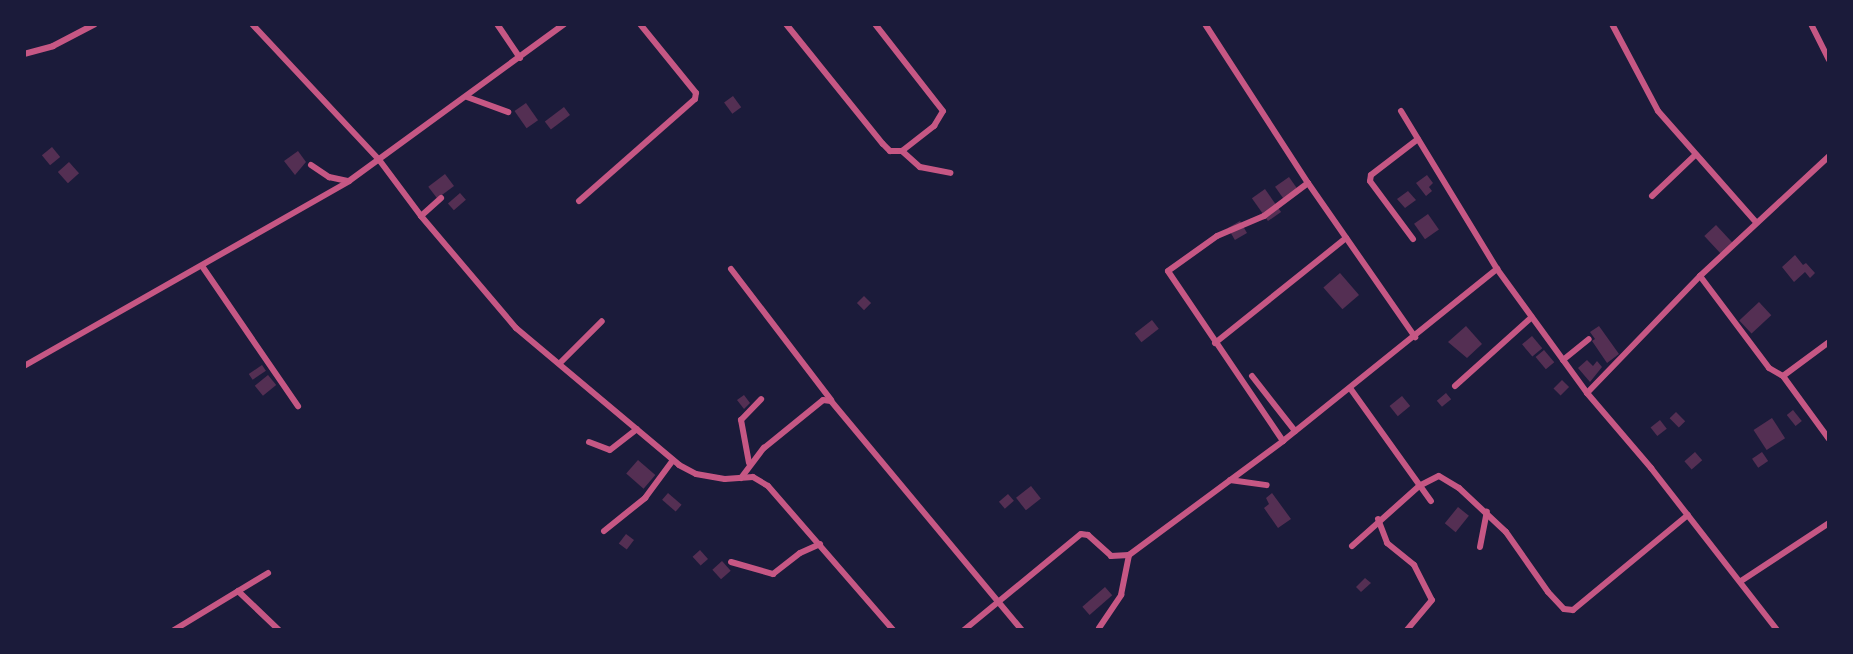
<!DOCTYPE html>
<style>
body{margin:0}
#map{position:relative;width:1853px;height:654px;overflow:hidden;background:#1b1b3a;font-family:"DM Sans",sans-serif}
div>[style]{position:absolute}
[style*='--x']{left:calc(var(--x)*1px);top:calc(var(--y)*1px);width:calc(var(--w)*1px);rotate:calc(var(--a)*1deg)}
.building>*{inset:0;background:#542f53;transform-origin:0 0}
.minor>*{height:6px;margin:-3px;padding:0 3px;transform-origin:3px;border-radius:3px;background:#c65784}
span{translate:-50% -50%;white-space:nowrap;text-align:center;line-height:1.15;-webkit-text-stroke:4.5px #1b1b3a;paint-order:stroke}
.frame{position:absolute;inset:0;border:26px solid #1b1b3a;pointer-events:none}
</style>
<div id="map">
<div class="building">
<div style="left:733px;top:96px;width:14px;height:11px;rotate:54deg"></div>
<div style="left:526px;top:103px;width:21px;height:14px;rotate:55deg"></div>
<div style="left:564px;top:107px;width:10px;height:24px;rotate:53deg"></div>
<div style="left:52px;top:147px;width:13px;height:13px;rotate:51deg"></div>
<div style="clip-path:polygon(298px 151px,306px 162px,295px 175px,284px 161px)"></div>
<div style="left:69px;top:162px;width:15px;height:15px;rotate:48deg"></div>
<div style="left:445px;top:174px;width:15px;height:21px;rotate:53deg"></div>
<div style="clip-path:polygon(1427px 175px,1433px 183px,1429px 187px,1432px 191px,1426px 196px,1416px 183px)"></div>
<div style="left:1289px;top:177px;width:16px;height:17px;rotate:55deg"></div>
<div style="left:1265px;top:189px;width:28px;height:16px;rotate:55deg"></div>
<div style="clip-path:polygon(1408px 191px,1416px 200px,1405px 208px,1397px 199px)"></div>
<div style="left:460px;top:193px;width:9px;height:16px;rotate:49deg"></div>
<div style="left:1428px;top:214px;width:19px;height:17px;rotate:55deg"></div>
<div style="left:1240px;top:221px;width:14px;height:14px;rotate:60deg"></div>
<div style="left:1716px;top:225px;width:25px;height:16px;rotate:47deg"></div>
<div style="clip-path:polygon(1795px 255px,1803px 265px,1806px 263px,1815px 273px,1810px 278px,1805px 272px,1794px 282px,1782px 267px)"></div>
<div style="left:1340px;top:273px;width:29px;height:22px;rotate:49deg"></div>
<div style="left:864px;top:296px;width:10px;height:10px;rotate:45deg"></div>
<div style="left:1759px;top:302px;width:18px;height:27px;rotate:47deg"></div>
<div style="left:1152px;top:320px;width:11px;height:22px;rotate:52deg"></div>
<div style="clip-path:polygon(1466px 326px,1482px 344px,1467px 358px,1448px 342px)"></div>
<div style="clip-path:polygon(1599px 326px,1619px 354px,1607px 363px,1592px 341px,1595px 339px,1590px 332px)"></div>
<div style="left:1532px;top:336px;width:16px;height:13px;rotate:50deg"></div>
<div style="left:1544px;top:350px;width:16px;height:11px;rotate:50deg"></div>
<div style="clip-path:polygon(1587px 360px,1593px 366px,1597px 361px,1602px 367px,1590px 382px,1578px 368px)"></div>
<div style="left:262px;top:365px;width:7px;height:16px;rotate:56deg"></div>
<div style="left:268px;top:375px;width:13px;height:17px;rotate:51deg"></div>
<div style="left:1562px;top:380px;width:10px;height:12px;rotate:45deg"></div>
<div style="left:1446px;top:393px;width:8px;height:12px;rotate:50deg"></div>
<div style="clip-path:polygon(744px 395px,750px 403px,744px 409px,737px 400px)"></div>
<div style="left:1402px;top:396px;width:13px;height:16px;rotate:51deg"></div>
<div style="left:1793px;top:410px;width:14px;height:8px;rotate:51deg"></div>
<div style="left:1676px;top:412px;width:13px;height:9px;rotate:45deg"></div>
<div style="left:1772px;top:418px;width:24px;height:22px;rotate:57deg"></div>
<div style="left:1660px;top:420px;width:11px;height:12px;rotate:52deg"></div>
<div style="left:1695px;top:452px;width:11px;height:14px;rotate:49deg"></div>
<div style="left:1762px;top:452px;width:11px;height:12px;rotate:56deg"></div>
<div style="left:638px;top:460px;width:23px;height:18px;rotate:41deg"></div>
<div style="left:1031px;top:486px;width:16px;height:19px;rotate:52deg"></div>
<div style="left:668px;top:493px;width:18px;height:9px;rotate:41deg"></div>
<div style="clip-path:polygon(1272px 493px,1291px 519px,1278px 528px,1264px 508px,1269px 504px,1266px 498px)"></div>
<div style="left:1008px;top:494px;width:9px;height:12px;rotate:49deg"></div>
<div style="left:1458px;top:507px;width:14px;height:21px;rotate:39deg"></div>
<div style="left:626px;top:534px;width:10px;height:12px;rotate:37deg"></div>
<div style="left:700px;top:550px;width:12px;height:10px;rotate:48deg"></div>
<div style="left:722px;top:561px;width:13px;height:13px;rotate:48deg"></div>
<div style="clip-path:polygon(1365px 578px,1371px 583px,1361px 592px,1356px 587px)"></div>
<div style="left:1105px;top:587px;width:11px;height:30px;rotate:49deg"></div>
</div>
<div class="minor">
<div style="--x:252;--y:24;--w:187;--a:46.9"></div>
<div style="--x:380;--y:161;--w:69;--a:53.3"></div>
<div style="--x:421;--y:216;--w:147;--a:49.7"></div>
<div style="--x:516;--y:328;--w:213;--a:40"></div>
<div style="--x:679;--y:465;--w:19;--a:28"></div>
<div style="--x:696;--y:474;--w:29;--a:10"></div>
<div style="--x:725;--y:479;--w:28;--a:-4"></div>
<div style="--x:753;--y:477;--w:17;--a:31"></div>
<div style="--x:768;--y:486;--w:191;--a:49"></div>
<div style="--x:497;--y:24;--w:41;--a:55.9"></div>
<div style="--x:786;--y:24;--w:154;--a:51.1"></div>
<div style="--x:883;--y:144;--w:10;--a:45"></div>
<div style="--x:890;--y:151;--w:12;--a:0"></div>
<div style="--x:902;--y:151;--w:41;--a:-38"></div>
<div style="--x:934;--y:126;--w:17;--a:-59"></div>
<div style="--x:943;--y:111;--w:110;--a:-128"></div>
<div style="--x:1205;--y:24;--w:189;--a:57.1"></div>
<div style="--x:1308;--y:183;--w:188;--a:55.2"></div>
<div style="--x:1612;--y:24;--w:98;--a:62.1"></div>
<div style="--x:1658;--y:111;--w:148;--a:48.6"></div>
<div style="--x:1811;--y:24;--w:40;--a:63.4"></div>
<div style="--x:24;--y:54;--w:30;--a:-15"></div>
<div style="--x:53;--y:46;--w:47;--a:-27.6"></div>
<div style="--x:467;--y:97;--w:44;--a:20.1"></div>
<div style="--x:1401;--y:111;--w:185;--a:58.7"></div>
<div style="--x:902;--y:151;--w:24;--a:42"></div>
<div style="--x:920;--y:167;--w:31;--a:11"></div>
<div style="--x:311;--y:165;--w:22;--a:34"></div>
<div style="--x:329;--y:177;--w:19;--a:12"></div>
<div style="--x:1652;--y:196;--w:59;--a:-43.6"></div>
<div style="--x:579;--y:201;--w:154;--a:-41.3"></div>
<div style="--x:695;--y:99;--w:6;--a:-81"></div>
<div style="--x:696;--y:93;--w:89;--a:-129.1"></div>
<div style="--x:421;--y:216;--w:27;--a:-42"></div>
<div style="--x:1413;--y:239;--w:72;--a:-126.6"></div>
<div style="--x:1370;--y:181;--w:6;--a:-81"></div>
<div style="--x:1371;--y:175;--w:59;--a:-37.5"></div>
<div style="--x:202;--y:266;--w:170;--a:55.6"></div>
<div style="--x:731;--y:269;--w:165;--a:52.6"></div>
<div style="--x:1700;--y:276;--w:115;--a:53.1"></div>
<div style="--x:1769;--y:368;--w:16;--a:30"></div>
<div style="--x:1783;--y:376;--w:78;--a:53.9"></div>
<div style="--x:1215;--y:343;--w:168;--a:-38.7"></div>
<div style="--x:1563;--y:360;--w:33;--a:-39"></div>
<div style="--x:560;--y:363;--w:59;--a:-45"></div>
<div style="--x:24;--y:366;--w:374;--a:-29.6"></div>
<div style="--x:349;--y:181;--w:266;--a:-36.1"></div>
<div style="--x:1252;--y:376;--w:70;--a:52"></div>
<div style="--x:1783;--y:376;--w:57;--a:-36.5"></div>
<div style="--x:1455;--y:386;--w:103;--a:-41.9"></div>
<div style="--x:1350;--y:388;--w:139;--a:54.4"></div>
<div style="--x:1587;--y:393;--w:99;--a:49.5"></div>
<div style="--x:1651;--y:468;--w:205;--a:52.1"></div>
<div style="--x:1283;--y:441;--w:205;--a:-124.1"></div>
<div style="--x:1168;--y:271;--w:60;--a:-35.5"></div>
<div style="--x:1217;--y:236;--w:51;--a:-23.1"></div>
<div style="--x:1264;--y:216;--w:55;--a:-36.9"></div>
<div style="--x:589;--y:442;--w:22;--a:21"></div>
<div style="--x:610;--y:450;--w:34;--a:-38"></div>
<div style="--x:749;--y:463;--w:44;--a:-100.5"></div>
<div style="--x:741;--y:420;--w:29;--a:-46"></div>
<div style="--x:741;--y:478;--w:38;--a:-53"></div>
<div style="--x:764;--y:448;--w:76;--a:-39.1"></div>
<div style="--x:823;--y:400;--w:8;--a:7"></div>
<div style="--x:831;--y:401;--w:298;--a:50.2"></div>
<div style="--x:1230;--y:480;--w:37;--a:8"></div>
<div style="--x:1378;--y:519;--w:26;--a:69"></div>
<div style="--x:1387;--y:543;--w:35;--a:39"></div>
<div style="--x:1414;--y:565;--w:39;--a:63"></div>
<div style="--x:1432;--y:600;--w:39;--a:130"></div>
<div style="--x:604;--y:531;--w:53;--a:-38.8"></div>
<div style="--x:645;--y:498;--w:47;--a:-53.6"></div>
<div style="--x:1352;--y:546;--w:90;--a:-41.8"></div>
<div style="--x:1419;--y:486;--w:22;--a:-27"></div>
<div style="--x:1439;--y:476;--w:23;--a:31"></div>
<div style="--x:1459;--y:488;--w:64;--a:43.1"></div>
<div style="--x:1506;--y:532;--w:73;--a:55"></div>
<div style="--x:1548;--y:592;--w:23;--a:47"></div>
<div style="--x:1564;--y:609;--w:9;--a:6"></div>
<div style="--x:1573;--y:610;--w:149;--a:-39.6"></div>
<div style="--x:1480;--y:547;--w:36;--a:-79"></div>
<div style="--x:731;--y:562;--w:44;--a:15.9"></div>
<div style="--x:773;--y:574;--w:34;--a:-38"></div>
<div style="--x:800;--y:553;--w:22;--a:-24"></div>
<div style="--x:1741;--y:581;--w:105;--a:-33.4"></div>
<div style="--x:238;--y:591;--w:57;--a:43.6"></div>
<div style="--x:1099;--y:628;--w:40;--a:-56"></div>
<div style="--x:1121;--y:595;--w:41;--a:-78.7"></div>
<div style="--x:174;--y:630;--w:110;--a:-31.2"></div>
<div style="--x:964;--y:630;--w:151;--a:-39.4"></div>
<div style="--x:1081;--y:534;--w:7;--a:8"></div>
<div style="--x:1088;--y:535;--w:31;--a:42"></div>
<div style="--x:1111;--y:556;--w:18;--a:-3"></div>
<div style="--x:1129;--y:555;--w:192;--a:-36.5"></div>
<div style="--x:1283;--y:441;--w:275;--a:-38.8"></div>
<div style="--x:1497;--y:269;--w:153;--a:54"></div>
<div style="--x:1587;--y:393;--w:163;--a:-46"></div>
<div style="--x:1700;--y:276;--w:176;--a:-42.9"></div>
</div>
<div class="frame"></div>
</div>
